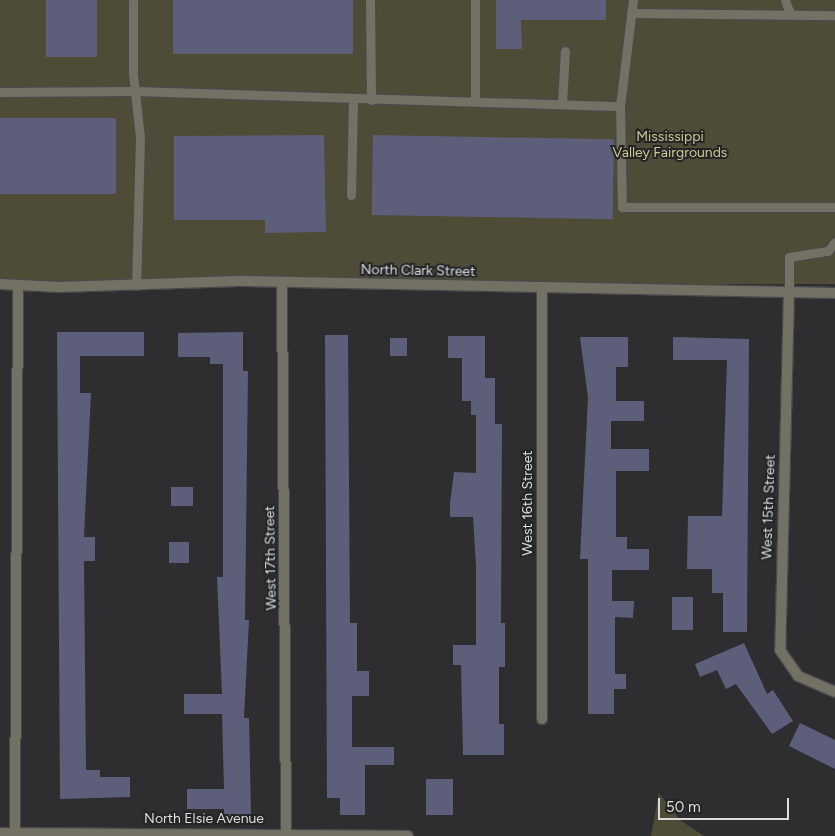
<!DOCTYPE html>
<style>
body{margin:0}
#map{position:relative;width:835px;height:836px;overflow:hidden;background:#2e2e31;font-family:Figtree,sans-serif}
div>[style]{position:absolute}
[style*='--x']{left:calc(var(--x)*1px);top:calc(var(--y)*1px);width:calc(var(--w)*1px);rotate:calc(var(--a)*1deg)}
.green>*{inset:0;background:#4e4b36;transform-origin:0 0}
.building>*{inset:0;background:#5d5e79;transform-origin:0 0}
.roads{filter:drop-shadow(1px 0 #4a4a4d) drop-shadow(-1px 0 #4a4a4d) drop-shadow(0 1px #4a4a4d) drop-shadow(0 -1px #4a4a4d)}
.service>*{height:9px;margin:-4.5px;padding:0 4.5px;transform-origin:4.5px;border-radius:4.5px;background:#727164}
.minor>*{height:10px;margin:-5px;padding:0 5px;transform-origin:5px;border-radius:5px;background:#727164}
span{translate:-50% -50%;white-space:nowrap;text-align:center;line-height:1.15;-webkit-text-stroke:4px #242527;paint-order:stroke}
.park-label{font-size:14px;color:#d1c891}
.street-label{font-size:14px;color:#dcdcde}
.scale{position:absolute;left:658px;top:798px;width:131px;height:22px;box-sizing:border-box;border:2px solid #dcdcde;border-top:0;padding-left:6px;font-size:15px;line-height:18px;white-space:nowrap;color:#dcdcde;-webkit-text-stroke:4px #242527;paint-order:stroke}
</style>
<div id="map">
<div class="green">
<div style="left:0;top:0;width:835px;height:284px"></div>
<div style="clip-path:polygon(659px 793px,680px 820px,704px 836px,651px 836px)"></div>
</div>
<div class="building">
<div style="left:46px;top:0;width:51px;height:57px"></div>
<div style="left:173px;top:0;width:180px;height:54px"></div>
<div style="clip-path:polygon(496px 0,606px 0,606px 20px,521px 20px,522px 49px,496px 49px)"></div>
<div style="left:0;top:118px;width:116px;height:76px"></div>
<div style="clip-path:polygon(324px 135px,326px 232px,265px 233px,265px 220px,174px 220px,174px 136px)"></div>
<div style="left:373px;top:135px;width:241px;height:80px;rotate:1deg"></div>
<div style="clip-path:polygon(57px 332px,144px 332px,144px 356px,80px 356px,80px 393px,91px 393px,84px 537px,95px 537px,95px 561px,84px 561px,86px 770px,100px 770px,100px 777px,130px 777px,130px 797px,60px 799px)"></div>
<div style="clip-path:polygon(243px 332px,243px 371px,248px 371px,245px 620px,249px 620px,244px 718px,249px 718px,251px 816px,224px 816px,224px 809px,187px 809px,187px 789px,224px 789px,222px 714px,184px 714px,184px 694px,222px 694px,217px 577px,223px 577px,223px 364px,210px 364px,210px 357px,178px 357px,178px 333px)"></div>
<div style="clip-path:polygon(325px 335px,348px 335px,350px 623px,357px 623px,357px 671px,369px 671px,369px 696px,352px 696px,352px 747px,394px 747px,394px 765px,365px 765px,365px 815px,340px 815px,340px 798px,327px 798px)"></div>
<div style="clip-path:polygon(448px 336px,485px 336px,485px 378px,495px 378px,495px 424px,502px 424px,501px 623px,505px 623px,505px 667px,499px 667px,499px 724px,504px 724px,504px 755px,463px 755px,461px 665px,453px 665px,453px 645px,476px 645px,476px 566px,473px 517px,450px 517px,450px 503px,454px 472px,476px 473px,476px 415px,471px 415px,471px 401px,462px 401px,462px 358px,448px 358px)"></div>
<div style="clip-path:polygon(580px 337px,628px 337px,628px 367px,616px 367px,616px 401px,644px 401px,644px 421px,611px 421px,611px 449px,649px 449px,649px 471px,616px 471px,616px 537px,627px 537px,627px 549px,649px 549px,649px 570px,612px 570px,612px 601px,634px 601px,633px 618px,615px 617px,615px 674px,626px 674px,626px 689px,614px 689px,614px 714px,588px 714px,588px 559px,580px 559px,588px 398px)"></div>
<div style="clip-path:polygon(673px 337px,749px 339px,747px 632px,723px 632px,723px 593px,712px 593px,712px 569px,687px 569px,688px 516px,722px 516px,727px 360px,673px 360px)"></div>
<div style="left:390px;top:338px;width:17px;height:18px"></div>
<div style="left:171px;top:487px;width:22px;height:19px"></div>
<div style="left:169px;top:542px;width:20px;height:21px"></div>
<div style="left:672px;top:597px;width:21px;height:33px"></div>
<div style="clip-path:polygon(744px 643px,767px 694px,773px 690px,793px 721px,772px 734px,736px 684px,726px 689px,717px 670px,700px 677px,695px 664px)"></div>
<div style="clip-path:polygon(800px 723px,835px 740px,835px 769px,789px 746px)"></div>
<div style="left:426px;top:779px;width:27px;height:36px"></div>
</div>
<div class="roads">
<div class="service">
<div style="--x:133;--y:0;--w:74;--a:90"></div>
<div style="--x:133;--y:74;--w:63;--a:83.7"></div>
<div style="--x:140;--y:137;--w:148;--a:91.5"></div>
<div style="--x:370;--y:0;--w:100;--a:89.4"></div>
<div style="--x:785;--y:0;--w:15;--a:70"></div>
<div style="--x:631;--y:13;--w:204;--a:0.6"></div>
<div style="--x:0;--y:92;--w:135;--a:-0.4"></div>
<div style="--x:135;--y:91;--w:485;--a:1.8"></div>
<div style="--x:620;--y:106;--w:107;--a:-83"></div>
<div style="--x:475;--y:101;--w:101;--a:-90"></div>
<div style="--x:562;--y:104;--w:53;--a:-86.8"></div>
<div style="--x:620;--y:106;--w:101;--a:88.9"></div>
<div style="--x:622;--y:207;--w:213;--a:0"></div>
<div style="--x:351;--y:195;--w:96;--a:-88.8"></div>
<div style="--x:789;--y:293;--w:36;--a:-90"></div>
<div style="--x:789;--y:257;--w:39;--a:-9"></div>
<div style="--x:828;--y:251;--w:11;--a:-52"></div>
</div>
<div class="minor">
<div style="--x:282;--y:282;--w:551;--a:89.58"></div>
<div style="--x:0;--y:284;--w:60;--a:2.9"></div>
<div style="--x:60;--y:287;--w:185;--a:-1.9"></div>
<div style="--x:245;--y:281;--w:590;--a:1.17"></div>
<div style="--x:542;--y:287;--w:432;--a:90"></div>
<div style="--x:789;--y:293;--w:357;--a:91.4"></div>
<div style="--x:780;--y:650;--w:32;--a:55"></div>
<div style="--x:798;--y:676;--w:40;--a:23.4"></div>
<div style="--x:0;--y:833;--w:408;--a:0.4"></div>
<div style="--x:15;--y:833;--w:548;--a:-89.69"></div>
</div>
</div>
<div class="park-label">
<span style="left:670px;top:145px">Mississippi<br>Valley Fairgrounds</span>
</div>
<div class="street-label">
<span style="left:418px;top:271px;rotate:1deg">North Clark Street</span>
<span style="left:528px;top:503px;rotate:-90deg">West 16th Street</span>
<span style="left:769px;top:507px;rotate:-88deg">West 15th Street</span>
<span style="left:271px;top:558px;rotate:-91deg">West 17th Street</span>
<span style="left:204px;top:819px">North Elsie Avenue</span>
</div>
<div class="scale">50 m</div>
</div>
